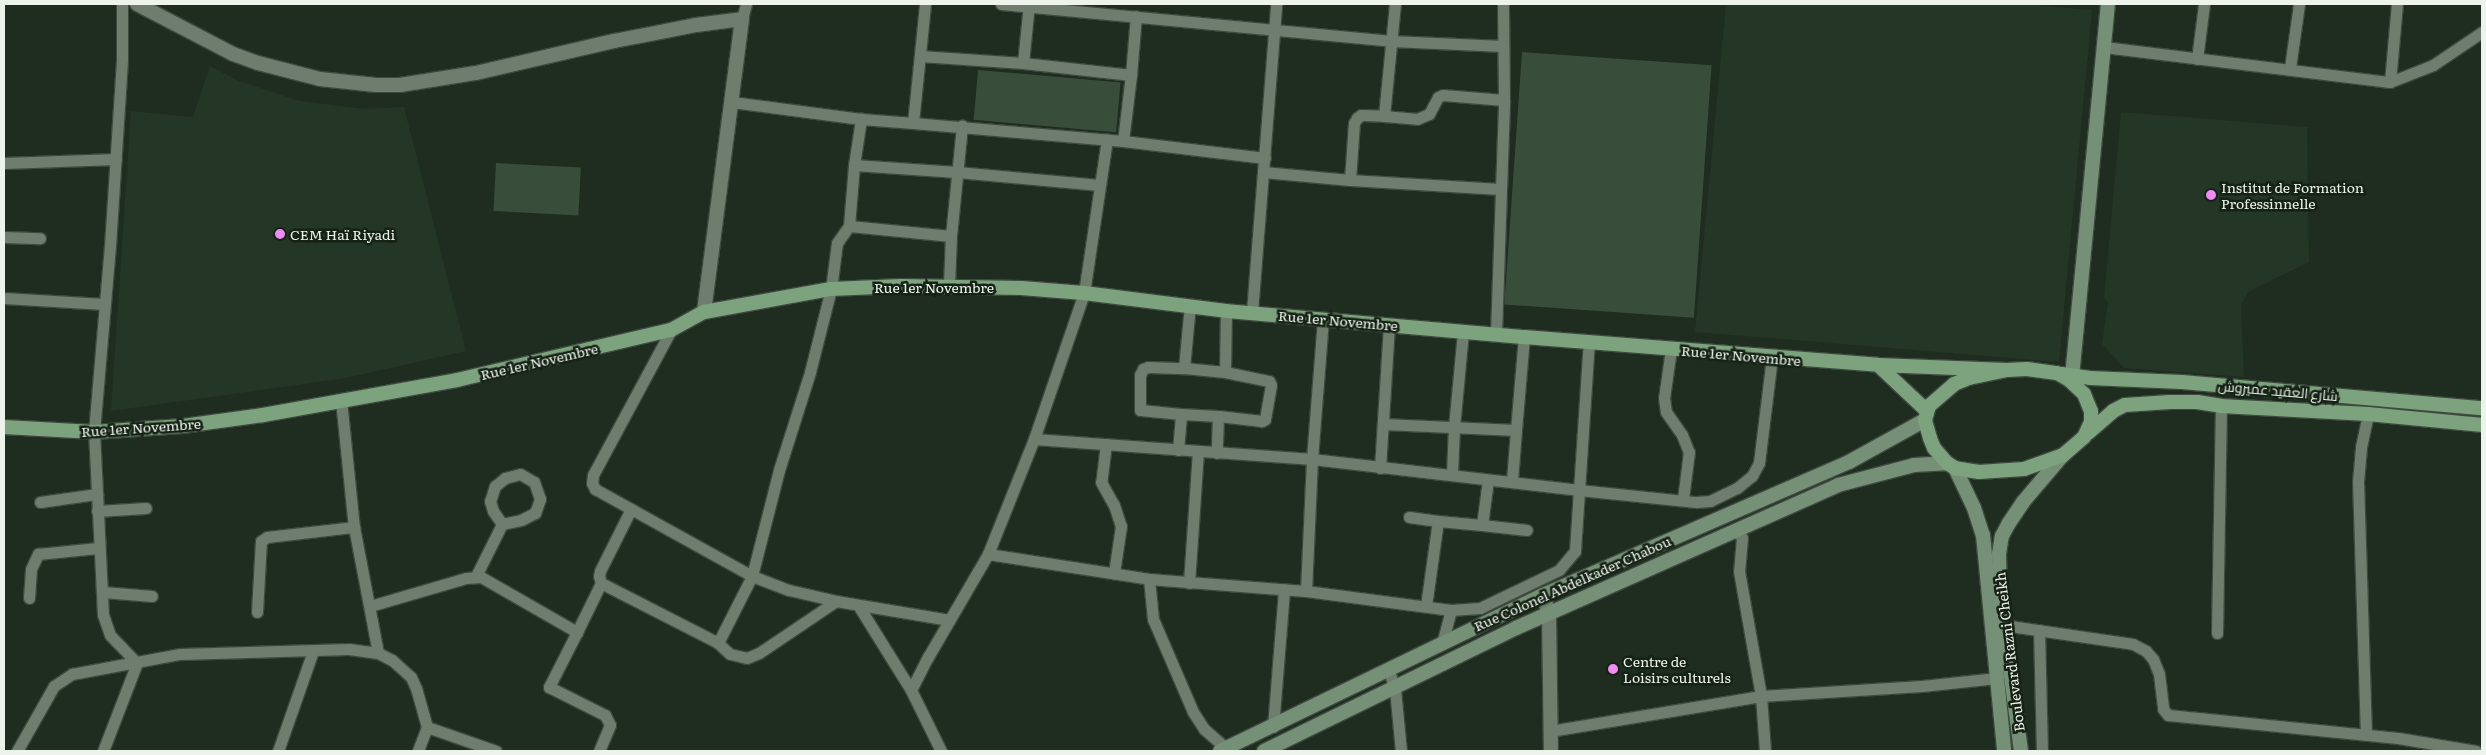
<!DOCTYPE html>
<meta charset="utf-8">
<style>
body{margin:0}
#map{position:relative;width:2486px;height:755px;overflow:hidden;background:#1f2c20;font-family:Literata,Cairo,serif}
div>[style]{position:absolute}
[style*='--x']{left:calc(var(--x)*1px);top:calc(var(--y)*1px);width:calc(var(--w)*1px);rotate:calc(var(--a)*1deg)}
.built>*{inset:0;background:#243625}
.green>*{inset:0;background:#394e3a;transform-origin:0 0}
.roads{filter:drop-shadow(1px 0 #3e4a3f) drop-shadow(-1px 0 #3e4a3f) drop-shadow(0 1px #3e4a3f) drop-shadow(0 -1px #3e4a3f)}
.minor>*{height:11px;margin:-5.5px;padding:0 5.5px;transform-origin:5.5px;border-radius:5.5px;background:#6e7d6e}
.tertiary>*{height:14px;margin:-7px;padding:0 7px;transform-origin:7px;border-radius:7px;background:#6e7d6e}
.secondary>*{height:14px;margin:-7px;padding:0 7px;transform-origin:7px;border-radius:7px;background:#759076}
.primary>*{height:14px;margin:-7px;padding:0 7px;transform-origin:7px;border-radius:7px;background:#7ca37d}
.dots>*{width:14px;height:14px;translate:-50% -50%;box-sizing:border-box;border:2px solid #162216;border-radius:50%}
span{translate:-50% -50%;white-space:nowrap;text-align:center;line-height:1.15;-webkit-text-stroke:5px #162216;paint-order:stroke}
.poi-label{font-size:14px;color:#ebf3eb}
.left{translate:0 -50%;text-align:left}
.street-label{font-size:14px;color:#ebf3eb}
.frame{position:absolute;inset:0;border:5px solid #ebf3eb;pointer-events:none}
</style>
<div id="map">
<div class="built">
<div style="clip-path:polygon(1726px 4px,2025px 4px,2092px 10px,2059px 362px,1695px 332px)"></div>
<div style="clip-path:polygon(210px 66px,239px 81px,300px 101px,365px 109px,404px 107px,466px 351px,346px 378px,111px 411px,131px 111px,193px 117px)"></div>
<div style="clip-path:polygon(2121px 112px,2307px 127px,2309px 262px,2248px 292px,2241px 305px,2244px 377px,2124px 368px,2102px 344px,2108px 302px,2104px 298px)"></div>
</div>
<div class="green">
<div style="left:1522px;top:52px;width:190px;height:253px;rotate:4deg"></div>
<div style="left:978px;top:70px;width:143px;height:50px;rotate:5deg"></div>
<div style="left:496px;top:163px;width:85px;height:48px;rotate:3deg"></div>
</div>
<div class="roads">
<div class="minor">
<div style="--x:1001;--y:4;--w:392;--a:5.4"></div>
<div style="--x:1391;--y:41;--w:112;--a:2.6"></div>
<div style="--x:742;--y:19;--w:16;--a:-75"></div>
<div style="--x:2104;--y:47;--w:288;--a:7"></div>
<div style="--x:2390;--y:82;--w:46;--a:-21.6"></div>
<div style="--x:2433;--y:65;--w:59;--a:-34"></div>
<div style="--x:920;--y:56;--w:103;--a:3.9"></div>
<div style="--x:1023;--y:63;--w:109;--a:6.3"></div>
<div style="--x:1131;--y:75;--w:66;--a:96.9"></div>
<div style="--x:1123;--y:141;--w:211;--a:-175.1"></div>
<div style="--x:913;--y:123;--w:120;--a:-84.2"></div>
<div style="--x:2197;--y:59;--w:55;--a:-82.7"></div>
<div style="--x:1023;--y:63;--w:59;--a:-84.2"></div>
<div style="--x:2290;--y:68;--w:65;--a:-82"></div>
<div style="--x:1131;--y:75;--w:59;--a:-85.2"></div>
<div style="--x:2390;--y:82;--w:78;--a:-84.9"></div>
<div style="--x:732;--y:102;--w:130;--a:7.5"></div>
<div style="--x:1384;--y:116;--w:33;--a:5"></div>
<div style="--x:1417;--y:119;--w:13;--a:-23"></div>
<div style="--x:1429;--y:114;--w:19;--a:-62"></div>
<div style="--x:1438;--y:97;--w:5;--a:-22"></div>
<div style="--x:1443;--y:95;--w:61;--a:4.7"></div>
<div style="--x:1123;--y:141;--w:143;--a:6.8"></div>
<div style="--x:4;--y:163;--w:112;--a:-2"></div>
<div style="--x:854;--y:165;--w:47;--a:-81.3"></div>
<div style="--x:861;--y:119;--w:52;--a:4.4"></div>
<div style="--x:1263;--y:172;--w:87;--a:5.3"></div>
<div style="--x:1350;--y:180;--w:150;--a:3.4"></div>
<div style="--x:1350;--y:180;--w:57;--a:-86"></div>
<div style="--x:1354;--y:123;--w:6;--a:-59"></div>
<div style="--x:1357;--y:118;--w:5;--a:-37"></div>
<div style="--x:1361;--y:115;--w:23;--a:2"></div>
<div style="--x:1384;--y:116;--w:113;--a:-84.4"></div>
<div style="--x:951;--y:236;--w:102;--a:-174.4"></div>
<div style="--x:849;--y:226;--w:61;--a:-85.3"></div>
<div style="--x:854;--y:165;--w:103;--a:3.9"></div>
<div style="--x:957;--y:172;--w:143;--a:5.2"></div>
<div style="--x:4;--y:237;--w:36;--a:2"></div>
<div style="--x:949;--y:285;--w:49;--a:-87.7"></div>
<div style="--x:951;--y:236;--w:111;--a:-84.3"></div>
<div style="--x:4;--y:298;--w:100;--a:3.4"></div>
<div style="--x:1252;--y:312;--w:309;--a:-85.5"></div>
<div style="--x:671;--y:330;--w:165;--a:118.3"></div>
<div style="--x:593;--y:475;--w:8;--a:97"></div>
<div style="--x:592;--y:483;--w:7;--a:63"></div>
<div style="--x:595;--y:489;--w:179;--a:29"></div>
<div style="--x:752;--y:576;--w:40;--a:21"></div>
<div style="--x:789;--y:590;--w:48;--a:13.2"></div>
<div style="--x:836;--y:601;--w:115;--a:9.5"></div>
<div style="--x:1496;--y:334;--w:234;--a:-88"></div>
<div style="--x:1504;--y:100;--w:96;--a:-90.6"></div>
<div style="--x:1671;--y:349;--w:49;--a:98.1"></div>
<div style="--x:1664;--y:398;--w:14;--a:82"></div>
<div style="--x:1666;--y:412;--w:28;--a:55"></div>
<div style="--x:1682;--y:435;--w:18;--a:68"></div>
<div style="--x:1689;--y:452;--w:47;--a:97.3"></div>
<div style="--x:1184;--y:368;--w:63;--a:-84.6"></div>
<div style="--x:1225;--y:372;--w:61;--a:-89.1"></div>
<div style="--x:341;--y:400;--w:128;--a:84.2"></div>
<div style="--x:354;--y:527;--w:128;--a:79.2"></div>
<div style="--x:1181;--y:414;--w:37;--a:3"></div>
<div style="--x:1384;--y:424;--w:132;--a:2.6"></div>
<div style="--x:1516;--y:430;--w:51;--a:94.5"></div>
<div style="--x:1516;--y:430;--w:93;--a:-85.1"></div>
<div style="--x:1034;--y:439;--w:279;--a:4.1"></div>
<div style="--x:1312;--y:459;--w:269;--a:6.6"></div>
<div style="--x:1579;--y:490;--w:118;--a:5.9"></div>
<div style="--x:1696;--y:502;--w:14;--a:-4"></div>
<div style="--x:1710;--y:501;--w:30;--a:-26"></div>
<div style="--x:1737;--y:488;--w:19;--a:-39"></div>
<div style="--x:1752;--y:476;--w:15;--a:-62"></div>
<div style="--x:1759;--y:463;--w:107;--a:-83"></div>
<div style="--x:1106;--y:444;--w:38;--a:97"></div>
<div style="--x:1101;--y:482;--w:26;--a:61"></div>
<div style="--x:1114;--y:505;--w:22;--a:72"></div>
<div style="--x:1121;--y:526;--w:48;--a:98.5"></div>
<div style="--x:1178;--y:450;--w:36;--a:-85"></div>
<div style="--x:1181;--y:414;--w:41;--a:-174.4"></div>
<div style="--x:1140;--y:410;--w:35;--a:-90"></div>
<div style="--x:1140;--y:375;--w:7;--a:-63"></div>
<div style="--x:1143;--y:369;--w:5;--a:-22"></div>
<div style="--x:1148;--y:367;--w:36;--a:2"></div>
<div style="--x:1184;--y:368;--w:41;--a:5.6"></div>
<div style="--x:1225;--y:372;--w:45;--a:11.6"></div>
<div style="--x:1269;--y:381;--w:4;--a:63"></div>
<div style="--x:1271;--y:385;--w:35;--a:100"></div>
<div style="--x:1265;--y:419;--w:4;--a:146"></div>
<div style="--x:1262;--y:421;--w:44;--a:-173.5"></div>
<div style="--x:1218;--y:416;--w:37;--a:92"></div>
<div style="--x:1380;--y:468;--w:144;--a:-86.4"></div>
<div style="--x:1452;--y:474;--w:47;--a:-87.6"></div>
<div style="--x:1454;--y:427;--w:95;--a:-84.6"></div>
<div style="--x:40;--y:502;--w:58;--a:-8"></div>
<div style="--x:631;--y:509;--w:69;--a:116.6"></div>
<div style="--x:600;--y:571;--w:5;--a:101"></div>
<div style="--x:599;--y:576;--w:7;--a:74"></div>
<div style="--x:601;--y:583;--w:131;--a:27.1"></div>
<div style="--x:718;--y:643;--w:75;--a:-63.1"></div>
<div style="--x:752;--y:576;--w:109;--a:-75.7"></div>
<div style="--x:779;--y:470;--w:103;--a:-72.4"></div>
<div style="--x:810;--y:372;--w:86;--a:-75.8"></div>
<div style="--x:831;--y:289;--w:46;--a:-82.6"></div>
<div style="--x:837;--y:243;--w:21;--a:-55"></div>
<div style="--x:97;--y:511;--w:49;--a:-3.5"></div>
<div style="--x:1409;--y:517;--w:29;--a:8"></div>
<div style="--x:1482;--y:525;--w:45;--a:6.3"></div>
<div style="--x:1736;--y:529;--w:11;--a:56"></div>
<div style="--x:1742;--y:538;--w:33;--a:95"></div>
<div style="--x:1739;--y:571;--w:127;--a:80"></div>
<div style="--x:1761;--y:696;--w:55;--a:85.8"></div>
<div style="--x:988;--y:554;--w:163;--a:8.8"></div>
<div style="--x:1149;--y:579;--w:40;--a:84.3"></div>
<div style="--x:1153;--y:619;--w:101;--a:66.7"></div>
<div style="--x:1193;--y:712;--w:20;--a:57"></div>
<div style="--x:1204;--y:729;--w:29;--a:41"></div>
<div style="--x:476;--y:576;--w:58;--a:-63.4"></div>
<div style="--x:502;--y:524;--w:19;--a:-12"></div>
<div style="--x:521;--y:520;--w:16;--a:-27"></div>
<div style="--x:535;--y:513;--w:15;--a:-70"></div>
<div style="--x:540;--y:499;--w:18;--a:-109"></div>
<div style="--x:534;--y:482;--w:16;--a:-150"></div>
<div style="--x:520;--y:474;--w:16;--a:165"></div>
<div style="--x:505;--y:478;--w:13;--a:141"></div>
<div style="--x:495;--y:486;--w:16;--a:108"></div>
<div style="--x:490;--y:501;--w:10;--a:73"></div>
<div style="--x:493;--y:511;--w:16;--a:55"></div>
<div style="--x:1149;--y:579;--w:157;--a:4.4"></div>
<div style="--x:1306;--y:591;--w:146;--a:7.5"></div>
<div style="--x:1451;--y:610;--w:34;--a:105"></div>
<div style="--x:1189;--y:583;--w:132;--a:-86.1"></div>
<div style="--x:1306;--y:591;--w:132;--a:-87.4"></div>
<div style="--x:1312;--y:459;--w:140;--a:-85.5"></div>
<div style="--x:103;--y:592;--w:49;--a:4.7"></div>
<div style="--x:29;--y:598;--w:29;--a:-86"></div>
<div style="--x:31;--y:569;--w:17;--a:-65"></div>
<div style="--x:38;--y:554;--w:60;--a:-5.7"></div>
<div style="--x:858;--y:605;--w:100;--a:58.1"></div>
<div style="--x:370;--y:606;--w:100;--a:-16.3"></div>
<div style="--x:466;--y:578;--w:15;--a:-4"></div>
<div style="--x:481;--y:577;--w:111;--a:29.8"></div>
<div style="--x:577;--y:632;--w:62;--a:117"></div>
<div style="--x:549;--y:687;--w:63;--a:26.6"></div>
<div style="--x:605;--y:715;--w:11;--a:63"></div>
<div style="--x:610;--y:725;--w:28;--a:113"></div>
<div style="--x:1426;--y:606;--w:86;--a:-82"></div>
<div style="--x:1438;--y:521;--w:44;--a:5.2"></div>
<div style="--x:1482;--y:525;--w:45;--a:-82.4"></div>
<div style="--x:1451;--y:610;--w:29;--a:-4"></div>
<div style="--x:1480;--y:608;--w:88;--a:-25.7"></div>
<div style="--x:1559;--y:570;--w:25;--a:-50"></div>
<div style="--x:1575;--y:551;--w:209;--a:-86.2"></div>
<div style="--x:257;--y:612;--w:71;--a:-86.8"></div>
<div style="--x:261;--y:541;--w:7;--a:-34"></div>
<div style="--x:267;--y:537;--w:88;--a:-6.6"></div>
<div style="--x:1996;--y:624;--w:138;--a:8.3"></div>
<div style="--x:2133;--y:644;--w:15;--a:28"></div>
<div style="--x:2146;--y:651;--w:11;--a:49"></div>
<div style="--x:2153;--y:659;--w:16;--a:68"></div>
<div style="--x:2159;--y:674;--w:35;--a:83"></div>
<div style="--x:2163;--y:709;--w:8;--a:50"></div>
<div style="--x:2168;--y:715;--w:231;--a:5.7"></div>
<div style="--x:2398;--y:738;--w:79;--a:9.5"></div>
<div style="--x:2039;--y:630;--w:121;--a:88.6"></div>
<div style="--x:577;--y:632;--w:55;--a:-63.9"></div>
<div style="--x:2217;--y:633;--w:227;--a:-89"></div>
<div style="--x:718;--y:643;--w:16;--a:43"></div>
<div style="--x:730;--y:654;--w:17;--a:13"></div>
<div style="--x:747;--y:658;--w:13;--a:-23"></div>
<div style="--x:759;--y:653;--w:93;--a:-34"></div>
<div style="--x:1388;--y:668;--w:22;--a:72"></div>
<div style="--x:1395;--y:689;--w:62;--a:84.5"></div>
<div style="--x:427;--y:727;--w:73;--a:19.2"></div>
<div style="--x:1273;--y:727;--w:138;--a:-85.4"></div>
<div style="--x:1550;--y:731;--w:214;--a:-9.4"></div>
<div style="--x:1761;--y:696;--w:161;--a:-3.6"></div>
<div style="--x:1922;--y:686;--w:75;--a:-6.1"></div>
<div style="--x:2366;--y:735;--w:253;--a:-91.8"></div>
<div style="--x:2358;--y:482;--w:35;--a:-85"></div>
<div style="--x:2361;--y:447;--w:34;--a:-78"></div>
<div style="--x:17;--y:751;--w:75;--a:-60.4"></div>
<div style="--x:54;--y:686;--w:22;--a:-34"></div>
<div style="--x:72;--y:674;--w:110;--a:-10.5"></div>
<div style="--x:180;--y:654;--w:169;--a:-1.7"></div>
<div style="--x:349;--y:649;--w:29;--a:8"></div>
<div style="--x:378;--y:653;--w:16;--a:27"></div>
<div style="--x:392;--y:660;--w:25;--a:42"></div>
<div style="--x:411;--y:677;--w:12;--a:66"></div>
<div style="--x:416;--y:688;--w:41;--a:74.2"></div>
<div style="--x:427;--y:727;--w:26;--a:111"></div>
<div style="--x:103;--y:751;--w:94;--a:-68.9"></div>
<div style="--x:137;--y:663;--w:39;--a:-134"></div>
<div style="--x:110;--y:635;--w:21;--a:-109"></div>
<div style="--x:103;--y:615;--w:183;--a:-92.8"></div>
<div style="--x:94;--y:432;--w:187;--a:-85.1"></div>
<div style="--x:110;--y:246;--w:187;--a:-86.3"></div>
<div style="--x:122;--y:59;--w:55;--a:-90"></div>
<div style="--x:278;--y:751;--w:106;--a:-70.7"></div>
<div style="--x:941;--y:751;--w:68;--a:-116.2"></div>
<div style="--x:911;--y:690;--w:37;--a:-63"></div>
<div style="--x:928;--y:657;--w:119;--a:-59.8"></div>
<div style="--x:988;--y:554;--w:124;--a:-68.2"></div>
<div style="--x:1034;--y:439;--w:154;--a:-71.1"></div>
<div style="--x:1084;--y:293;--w:155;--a:-81.5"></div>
</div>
<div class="tertiary">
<div style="--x:137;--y:4;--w:108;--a:27.5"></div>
<div style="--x:233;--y:54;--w:27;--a:20"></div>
<div style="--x:258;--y:63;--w:64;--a:14.5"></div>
<div style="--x:320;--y:79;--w:56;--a:6.1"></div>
<div style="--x:376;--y:85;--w:24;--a:0"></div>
<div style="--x:400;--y:85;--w:77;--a:-9"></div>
<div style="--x:476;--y:73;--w:142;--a:-13.1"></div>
<div style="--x:614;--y:41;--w:84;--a:-11"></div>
<div style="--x:696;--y:25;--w:46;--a:-7.4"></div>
<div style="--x:742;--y:19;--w:295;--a:97.4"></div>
<div style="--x:1543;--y:595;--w:19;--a:72"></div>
<div style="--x:1549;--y:613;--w:138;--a:89.2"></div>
</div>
<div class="secondary">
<div style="--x:2077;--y:385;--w:9;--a:-122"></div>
<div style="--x:2072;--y:377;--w:375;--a:-84.5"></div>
<div style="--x:1955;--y:468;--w:44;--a:64.6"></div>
<div style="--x:1974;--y:508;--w:28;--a:72"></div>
<div style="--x:1983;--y:535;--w:217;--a:84.4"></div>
<div style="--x:1220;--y:751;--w:359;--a:-25.8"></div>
<div style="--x:1543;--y:595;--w:334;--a:-23.5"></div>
<div style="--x:1849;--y:462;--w:87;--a:-28.9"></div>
<div style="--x:1264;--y:751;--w:280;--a:-26"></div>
<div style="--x:1516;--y:628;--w:352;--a:-23.9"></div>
<div style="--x:1838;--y:485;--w:79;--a:-14.7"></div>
<div style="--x:1914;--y:465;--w:33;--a:-3"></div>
<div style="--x:2021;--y:751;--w:158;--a:-97.6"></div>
<div style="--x:2000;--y:594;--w:40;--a:-91.4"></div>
<div style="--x:1999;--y:554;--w:18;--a:-81"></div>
<div style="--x:2002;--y:536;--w:15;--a:-62"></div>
<div style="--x:2009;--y:523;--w:25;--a:-56"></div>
<div style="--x:2023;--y:502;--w:62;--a:-49.6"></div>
</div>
<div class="primary">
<div style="--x:1878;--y:365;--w:67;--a:43.2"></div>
<div style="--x:2027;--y:369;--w:30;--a:8"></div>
<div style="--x:2057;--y:373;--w:13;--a:29"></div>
<div style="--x:2068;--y:379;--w:22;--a:43"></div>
<div style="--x:2084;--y:394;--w:18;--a:68"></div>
<div style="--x:2091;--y:411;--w:11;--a:90"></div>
<div style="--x:2091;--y:422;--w:17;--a:115"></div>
<div style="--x:2084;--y:437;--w:28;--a:139"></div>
<div style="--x:2063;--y:455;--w:41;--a:160.3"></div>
<div style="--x:2024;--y:469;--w:45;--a:176.2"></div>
<div style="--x:1979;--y:472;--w:24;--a:-171"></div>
<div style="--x:1955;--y:468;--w:9;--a:-148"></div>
<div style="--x:1947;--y:463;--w:20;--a:-131"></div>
<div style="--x:1934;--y:448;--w:11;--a:-112"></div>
<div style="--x:1930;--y:438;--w:19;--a:-106"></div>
<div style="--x:1925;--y:420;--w:15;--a:-74"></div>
<div style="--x:1929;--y:406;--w:33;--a:-41"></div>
<div style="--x:1954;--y:384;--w:16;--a:-22"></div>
<div style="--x:1969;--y:378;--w:39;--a:-12"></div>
<div style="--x:2007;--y:370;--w:20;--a:-3"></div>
<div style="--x:2062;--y:374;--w:28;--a:8"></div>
<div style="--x:2090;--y:378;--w:92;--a:2.5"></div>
<div style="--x:2182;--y:382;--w:301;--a:5"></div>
<div style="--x:4;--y:427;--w:90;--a:3.2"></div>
<div style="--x:94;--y:432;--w:89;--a:-3.9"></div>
<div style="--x:183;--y:426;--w:81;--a:-7.8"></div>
<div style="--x:263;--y:415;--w:197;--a:-10.2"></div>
<div style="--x:457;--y:380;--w:220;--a:-13.2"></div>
<div style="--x:671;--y:330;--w:38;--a:-29"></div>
<div style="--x:704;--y:312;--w:129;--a:-10.3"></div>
<div style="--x:831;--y:289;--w:70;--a:-2.5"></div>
<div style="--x:901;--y:286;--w:120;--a:1"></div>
<div style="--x:1021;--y:288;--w:63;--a:4.5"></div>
<div style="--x:1084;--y:293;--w:143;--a:7.2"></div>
<div style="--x:1226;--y:311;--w:299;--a:5"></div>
<div style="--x:1524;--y:337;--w:355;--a:4.5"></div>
<div style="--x:1878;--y:365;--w:129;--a:2.2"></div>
<div style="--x:2088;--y:433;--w:33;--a:-41"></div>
<div style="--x:2113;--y:411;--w:13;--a:-27"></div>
<div style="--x:2125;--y:405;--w:45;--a:-3.8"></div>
<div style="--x:2170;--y:402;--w:27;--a:0"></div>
<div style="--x:2197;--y:402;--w:24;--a:9"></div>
<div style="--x:2221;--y:406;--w:147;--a:3.1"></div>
<div style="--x:2368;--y:414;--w:115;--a:5.5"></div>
</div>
</div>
<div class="dots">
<div style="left:2211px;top:195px;background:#f08bf5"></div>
<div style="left:280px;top:234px;background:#f08bf5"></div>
<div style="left:1613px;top:669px;background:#f08bf5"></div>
</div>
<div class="poi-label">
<span class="left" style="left:2221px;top:195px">Institut de Formation<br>Professinnelle</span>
<span class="left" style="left:290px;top:234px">CEM Haï Riyadi</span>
<span class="left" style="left:1623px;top:669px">Centre de<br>Loisirs culturels</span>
</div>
<div class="street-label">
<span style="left:934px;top:287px">Rue 1er Novembre</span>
<span style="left:1338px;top:320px;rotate:5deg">Rue 1er Novembre</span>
<span style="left:1741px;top:355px;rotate:5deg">Rue 1er Novembre</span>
<span style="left:539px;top:361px;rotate:-13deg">Rue 1er Novembre</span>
<span style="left:2278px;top:390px;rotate:5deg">شارع العقيد عميروش</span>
<span style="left:141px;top:427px;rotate:-4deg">Rue 1er Novembre</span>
<span style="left:1572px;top:583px;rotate:-24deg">Rue Colonel Abdelkader Chabou</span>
<span style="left:2009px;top:652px;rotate:-97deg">Boulevard Razni Cheikh</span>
</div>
<div class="frame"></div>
</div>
